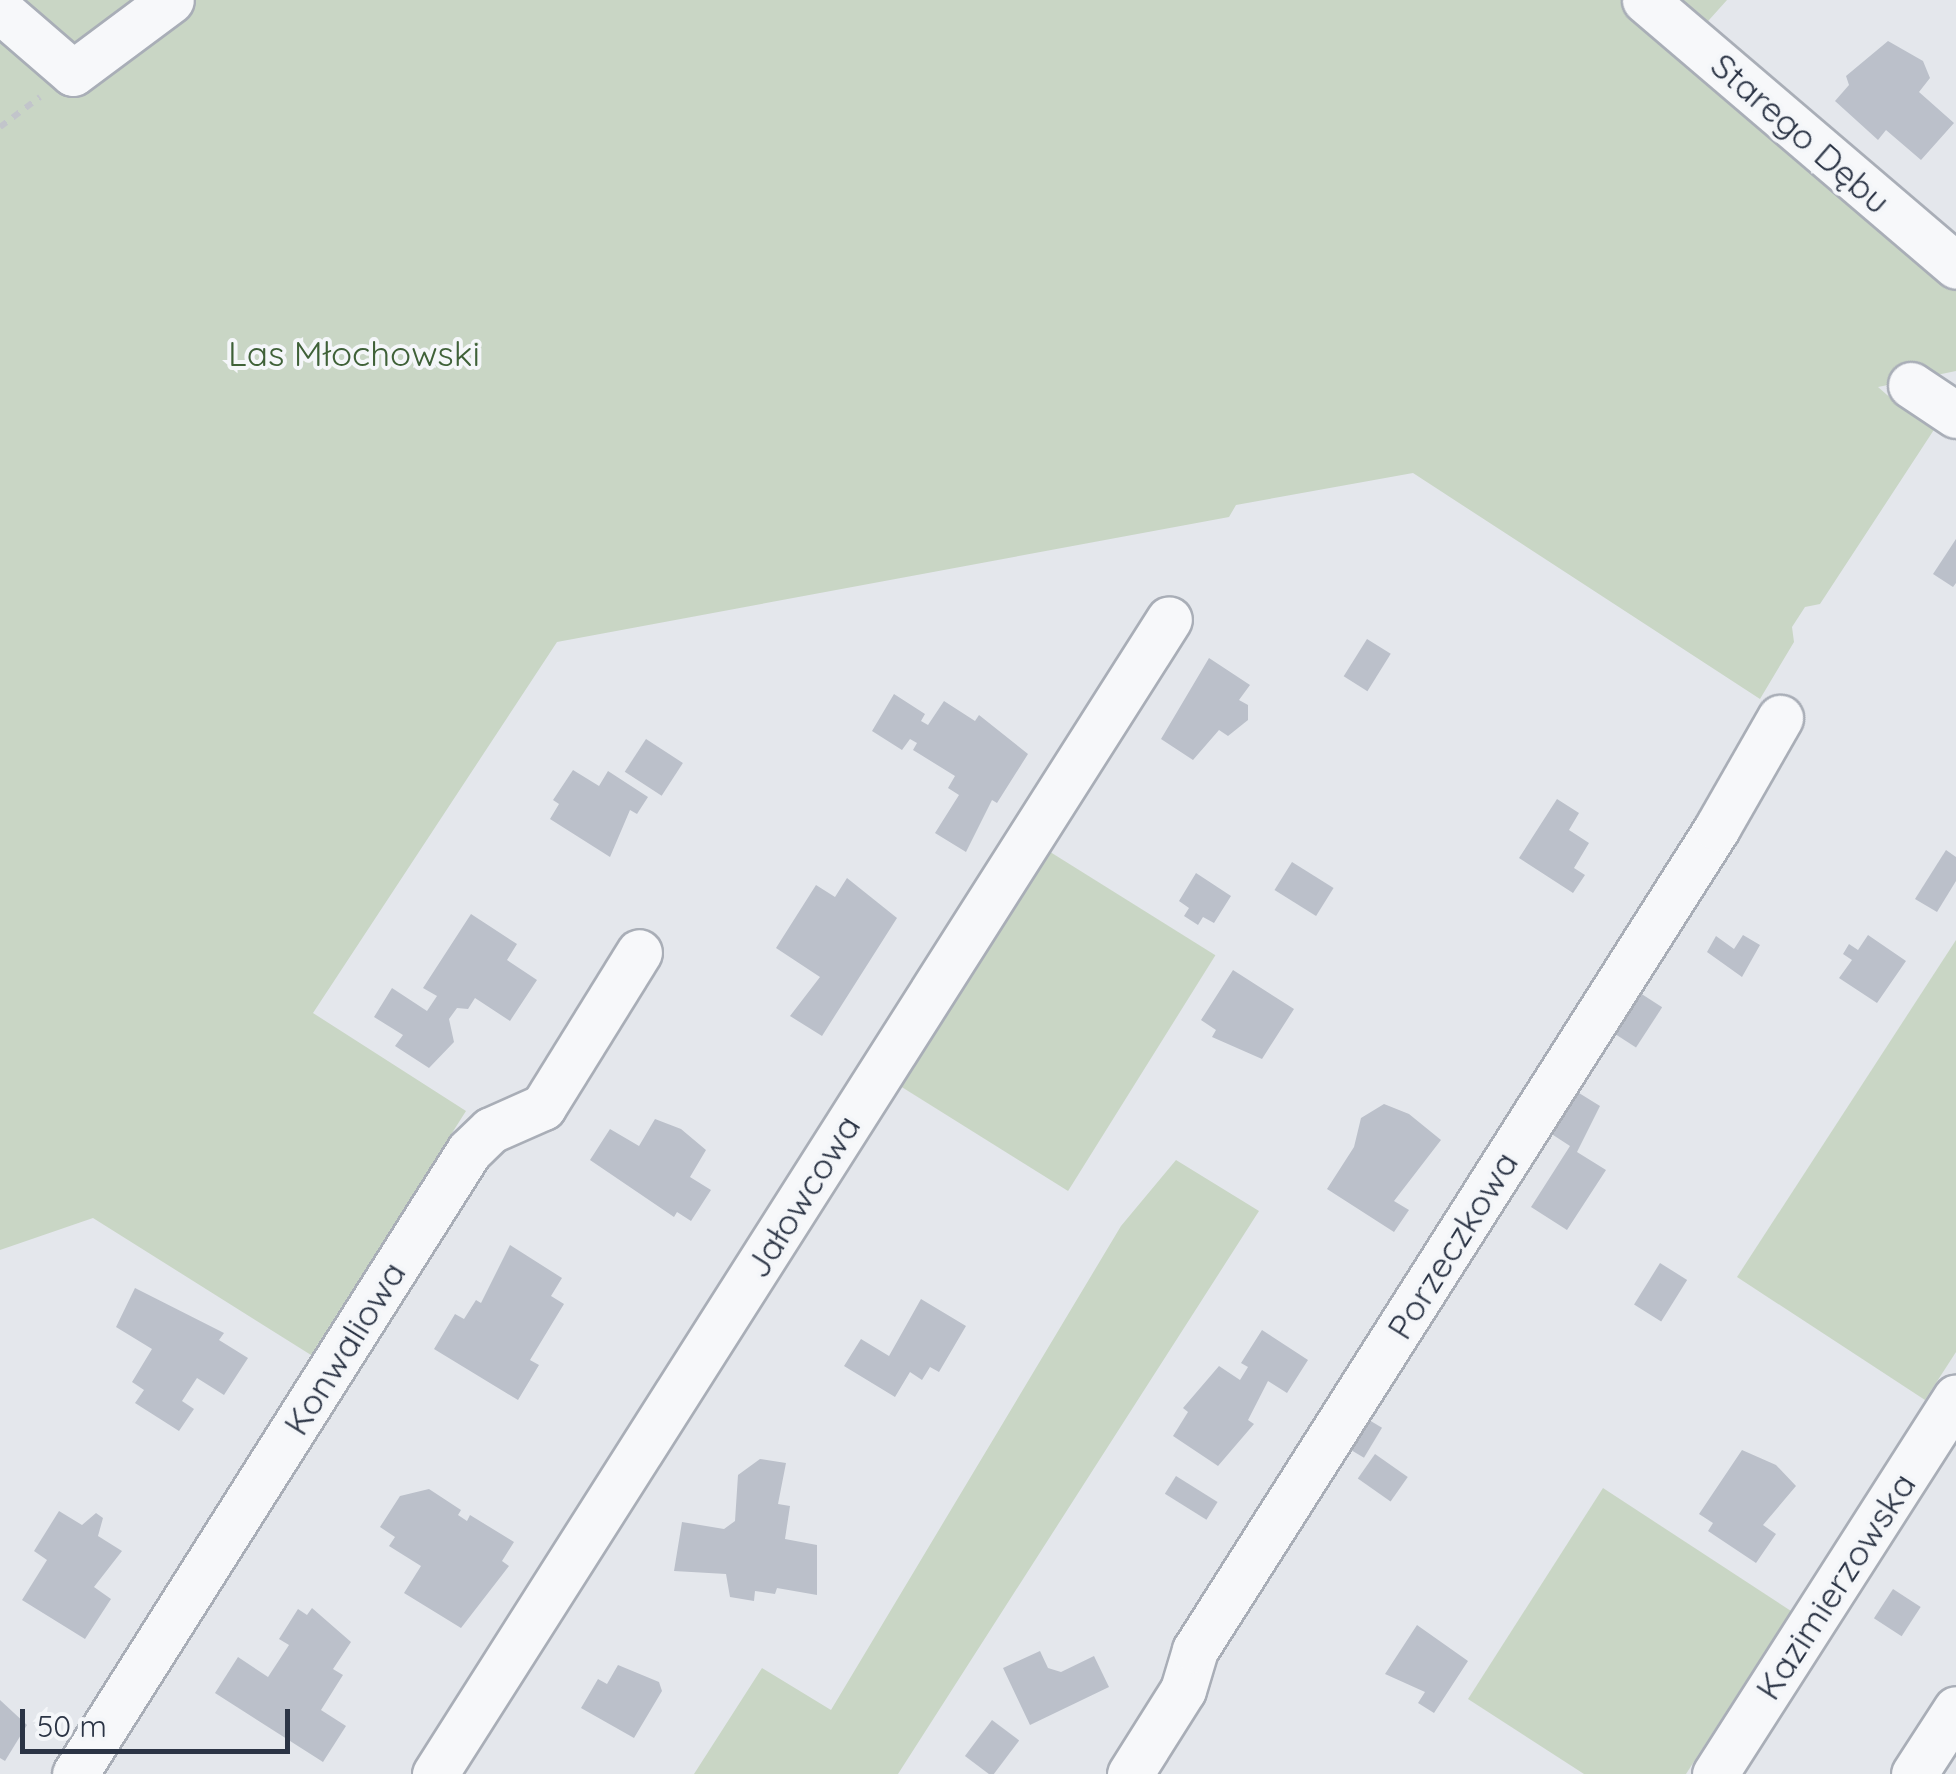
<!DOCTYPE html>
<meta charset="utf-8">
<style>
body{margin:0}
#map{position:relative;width:1956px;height:1774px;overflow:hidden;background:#e4e7ec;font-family:Quicksand,sans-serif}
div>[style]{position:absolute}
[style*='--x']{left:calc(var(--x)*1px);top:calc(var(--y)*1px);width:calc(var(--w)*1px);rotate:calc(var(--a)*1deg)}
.green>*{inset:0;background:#c9d6c5;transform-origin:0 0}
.building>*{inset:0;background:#bbc0ca;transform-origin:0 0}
.path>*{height:6px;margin-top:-3px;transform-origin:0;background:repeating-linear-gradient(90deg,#c2c5cb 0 8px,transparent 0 16px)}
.roads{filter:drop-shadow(2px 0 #a9aeb7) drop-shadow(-2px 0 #a9aeb7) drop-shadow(0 2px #a9aeb7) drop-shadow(0 -2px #a9aeb7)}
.minor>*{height:45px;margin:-22.5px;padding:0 22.5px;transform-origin:22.5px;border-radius:22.5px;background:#f7f8fa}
span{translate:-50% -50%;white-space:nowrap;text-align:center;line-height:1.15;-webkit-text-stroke:8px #f4f6f9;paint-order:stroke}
.street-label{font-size:35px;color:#2b3445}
.park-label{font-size:35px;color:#3f6138}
.scale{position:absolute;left:20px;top:1709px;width:270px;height:45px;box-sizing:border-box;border:5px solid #2b3445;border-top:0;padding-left:12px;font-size:30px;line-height:35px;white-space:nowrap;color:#2b3445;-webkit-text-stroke:8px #f4f6f9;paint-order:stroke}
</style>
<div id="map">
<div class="green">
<div style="clip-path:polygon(0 0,1727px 0,1683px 49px,1956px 284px,1956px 371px,1878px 387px,1894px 401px,1913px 401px,1941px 419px,1820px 604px,1805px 607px,1792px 627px,1794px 642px,1760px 699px,1413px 473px,1236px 505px,1229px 517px,557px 642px,313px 1013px,466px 1111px,311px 1355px,93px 1218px,0 1250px)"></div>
<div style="left:1039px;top:845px;width:208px;height:278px;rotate:32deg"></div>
<div style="clip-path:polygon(1956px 940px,1956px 1352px,1925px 1400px,1737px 1277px)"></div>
<div style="clip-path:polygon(1176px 1160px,1259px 1211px,898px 1774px,694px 1774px,762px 1668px,831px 1710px,1121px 1226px)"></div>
<div style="clip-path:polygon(1603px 1488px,1791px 1611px,1686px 1774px,1584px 1774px,1468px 1699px)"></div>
</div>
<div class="building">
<div style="clip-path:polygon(1888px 41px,1923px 61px,1930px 78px,1919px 92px,1954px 123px,1921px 160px,1886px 130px,1878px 140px,1835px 101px,1849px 85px,1846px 76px)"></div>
<div style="clip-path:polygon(1956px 539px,1956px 583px,1953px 587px,1933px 574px)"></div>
<div style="left:1367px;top:639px;width:28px;height:44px;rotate:32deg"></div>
<div style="clip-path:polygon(1209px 658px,1250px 685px,1239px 700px,1248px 705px,1248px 720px,1228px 736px,1219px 730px,1193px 760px,1161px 739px)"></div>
<div style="clip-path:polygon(894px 694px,925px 714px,921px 721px,928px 725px,944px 701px,975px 721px,979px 715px,1028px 754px,997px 803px,992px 800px,966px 852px,935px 833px,959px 795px,948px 788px,955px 776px,913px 750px,917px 743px,910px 739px,902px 750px,872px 731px)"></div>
<div style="left:646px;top:739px;width:44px;height:39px;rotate:33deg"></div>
<div style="clip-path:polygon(573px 770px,599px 786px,608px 771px,648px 797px,637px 814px,630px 810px,610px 857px,550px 819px,559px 804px,553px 800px)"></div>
<div style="clip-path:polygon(1557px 799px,1579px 813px,1569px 830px,1589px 843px,1574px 868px,1585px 875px,1573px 893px,1519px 858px)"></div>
<div style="clip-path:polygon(1946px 850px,1956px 857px,1956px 881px,1937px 912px,1915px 899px)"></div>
<div style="left:1292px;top:862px;width:49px;height:33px;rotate:32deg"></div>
<div style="clip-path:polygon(1196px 873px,1231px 896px,1214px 923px,1203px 917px,1198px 925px,1184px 916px,1189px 908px,1179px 901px)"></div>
<div style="clip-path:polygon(847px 878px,897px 918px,822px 1036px,790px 1016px,820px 977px,776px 948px,816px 885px,835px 897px)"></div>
<div style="clip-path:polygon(471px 914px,517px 944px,507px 960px,537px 980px,510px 1021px,475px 998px,468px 1009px,457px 1008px,449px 1019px,454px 1042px,429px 1068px,395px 1046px,403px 1035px,374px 1017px,392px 988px,427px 1011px,437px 996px,423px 988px)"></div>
<div style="clip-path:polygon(1743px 935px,1760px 945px,1742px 977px,1707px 952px,1716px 936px,1734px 949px)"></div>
<div style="clip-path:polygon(1868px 935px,1906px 961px,1877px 1003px,1839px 978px,1852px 960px,1843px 954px,1849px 944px,1858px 950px)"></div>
<div style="clip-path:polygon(1233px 970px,1294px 1009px,1262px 1059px,1212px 1037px,1216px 1030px,1201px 1020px)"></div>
<div style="left:1637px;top:991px;width:30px;height:48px;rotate:33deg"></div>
<div style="clip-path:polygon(1579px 1093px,1600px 1106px,1577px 1152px,1606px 1170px,1567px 1230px,1531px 1207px,1570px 1146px,1550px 1133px)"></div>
<div style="clip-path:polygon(1384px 1104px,1409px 1114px,1441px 1140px,1394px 1201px,1409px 1210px,1394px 1232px,1327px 1189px,1354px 1147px,1361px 1118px)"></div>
<div style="clip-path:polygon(655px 1119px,681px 1129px,706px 1150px,690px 1177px,711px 1190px,691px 1221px,677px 1212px,674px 1217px,590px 1160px,610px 1129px,639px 1146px)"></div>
<div style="clip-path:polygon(510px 1245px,562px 1278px,551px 1296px,564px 1304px,530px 1360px,539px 1365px,518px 1400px,434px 1349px,455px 1314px,464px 1319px,476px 1300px,481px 1303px)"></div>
<div style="left:1660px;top:1263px;width:32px;height:49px;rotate:32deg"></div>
<div style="clip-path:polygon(135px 1288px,224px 1333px,219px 1340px,248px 1358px,224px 1395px,197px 1378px,182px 1401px,194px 1409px,179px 1431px,135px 1403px,144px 1390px,132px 1382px,152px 1349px,116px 1327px)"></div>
<div style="clip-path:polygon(921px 1299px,966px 1326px,939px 1372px,930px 1367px,922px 1380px,910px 1372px,895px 1397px,844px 1366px,861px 1339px,889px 1356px)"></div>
<div style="clip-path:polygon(1262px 1330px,1308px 1360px,1287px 1393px,1268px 1381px,1248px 1420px,1254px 1424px,1218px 1466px,1173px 1436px,1188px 1412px,1183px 1408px,1219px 1366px,1240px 1380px,1248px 1367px,1241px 1363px)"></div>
<div style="left:1364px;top:1417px;width:21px;height:35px;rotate:31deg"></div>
<div style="clip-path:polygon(1742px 1450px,1776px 1465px,1796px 1486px,1763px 1525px,1776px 1534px,1756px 1563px,1708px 1531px,1713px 1523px,1699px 1514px)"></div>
<div style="left:1375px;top:1454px;width:40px;height:30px;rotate:35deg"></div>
<div style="clip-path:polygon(760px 1459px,786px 1463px,778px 1504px,790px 1506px,785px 1539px,817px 1545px,817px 1595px,777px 1588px,775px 1594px,755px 1591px,754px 1601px,730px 1597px,726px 1574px,674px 1571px,682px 1522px,724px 1529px,735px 1521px,738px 1475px)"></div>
<div style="left:1176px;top:1476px;width:49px;height:21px;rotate:32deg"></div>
<div style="clip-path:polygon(429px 1489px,461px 1510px,458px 1515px,467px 1521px,470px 1515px,514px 1542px,502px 1561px,509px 1566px,461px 1628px,404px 1593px,421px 1566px,389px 1546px,395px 1537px,380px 1527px,400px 1496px)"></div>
<div style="clip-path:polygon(59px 1511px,82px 1525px,96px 1513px,103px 1518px,98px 1536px,122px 1551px,94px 1587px,111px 1599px,85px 1639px,22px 1600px,47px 1560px,34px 1551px)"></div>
<div style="left:1893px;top:1589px;width:33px;height:35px;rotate:33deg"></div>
<div style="clip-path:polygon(312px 1608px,351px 1642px,333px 1669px,343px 1675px,321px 1710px,346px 1726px,323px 1762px,215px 1693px,238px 1657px,268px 1677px,289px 1645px,279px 1639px,298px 1609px,307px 1615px)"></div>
<div style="clip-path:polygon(1417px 1625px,1468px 1661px,1434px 1713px,1418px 1703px,1425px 1692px,1385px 1674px)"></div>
<div style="clip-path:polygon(1040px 1651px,1048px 1668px,1061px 1672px,1094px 1656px,1109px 1687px,1030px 1725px,1003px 1668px)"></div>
<div style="clip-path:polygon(618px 1665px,659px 1682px,662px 1691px,634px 1738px,581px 1708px,598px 1679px,607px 1684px)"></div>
<div style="clip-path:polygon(0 1700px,27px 1725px,5px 1761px,0 1758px)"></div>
<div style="left:992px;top:1720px;width:34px;height:45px;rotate:37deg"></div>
</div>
<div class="path">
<div style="--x:0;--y:127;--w:50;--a:-36.9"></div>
</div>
<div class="roads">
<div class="minor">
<div style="--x:1645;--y:0;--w:409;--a:40.5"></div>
<div style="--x:0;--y:10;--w:96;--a:40.8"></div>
<div style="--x:73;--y:73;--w:122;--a:-36.7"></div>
<div style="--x:1911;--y:385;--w:54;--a:33.7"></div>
<div style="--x:75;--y:1774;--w:737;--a:-57.69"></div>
<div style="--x:469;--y:1151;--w:30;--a:-44"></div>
<div style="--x:491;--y:1130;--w:57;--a:-23.9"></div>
<div style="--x:543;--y:1107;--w:182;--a:-58.2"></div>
<div style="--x:435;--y:1774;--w:1368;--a:-57.56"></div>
<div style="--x:1130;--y:1774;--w:99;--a:-57.8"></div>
<div style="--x:1183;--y:1690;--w:42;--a:-73.3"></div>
<div style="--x:1195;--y:1650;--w:974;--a:-57.58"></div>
<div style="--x:1717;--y:828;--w:127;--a:-60.2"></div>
<div style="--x:1715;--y:1774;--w:447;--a:-57.4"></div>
<div style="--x:1914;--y:1774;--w:77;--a:-57.1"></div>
</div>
</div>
<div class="street-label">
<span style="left:1801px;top:133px;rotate:41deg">Starego Dębu</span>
<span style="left:802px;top:1196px;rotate:-58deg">Jałowcowa</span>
<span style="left:1452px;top:1245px;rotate:-58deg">Porzeczkowa</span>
<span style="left:344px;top:1348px;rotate:-58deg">Konwaliowa</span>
<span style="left:1835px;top:1586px;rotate:-57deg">Kazimierzowska</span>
</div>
<div class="park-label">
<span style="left:354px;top:353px">Las Młochowski</span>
</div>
<div class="scale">50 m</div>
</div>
